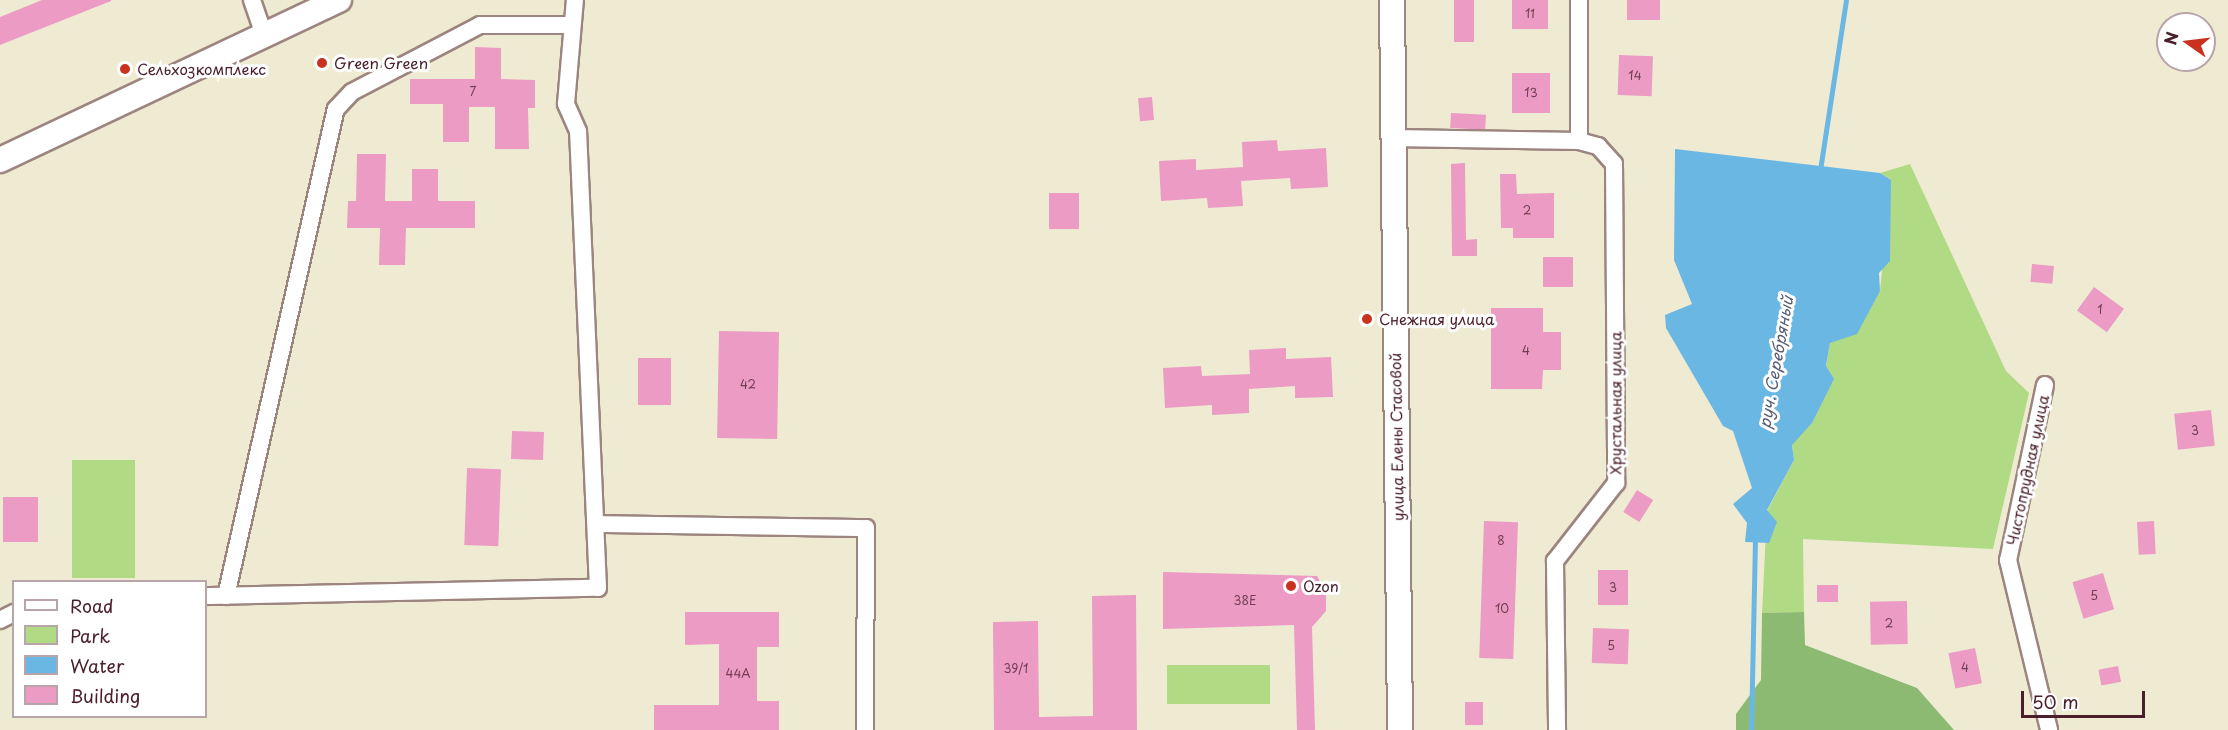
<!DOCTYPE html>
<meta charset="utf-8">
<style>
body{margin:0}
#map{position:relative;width:2228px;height:730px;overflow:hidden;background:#efebd3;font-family:"Playpen Sans",sans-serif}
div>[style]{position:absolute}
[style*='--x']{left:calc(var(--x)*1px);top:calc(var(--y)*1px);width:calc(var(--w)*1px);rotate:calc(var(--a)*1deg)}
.green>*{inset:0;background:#b1da85;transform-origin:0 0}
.forest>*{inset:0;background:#8cba72}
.water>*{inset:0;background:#6bb7e4}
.stream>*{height:5px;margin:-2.5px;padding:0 2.5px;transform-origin:2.5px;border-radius:2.5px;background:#6bb7e4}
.building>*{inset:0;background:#eb9bc4;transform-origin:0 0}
.roads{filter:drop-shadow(2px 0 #9c857f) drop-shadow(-2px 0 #9c857f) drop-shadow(0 2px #9c857f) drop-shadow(0 -2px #9c857f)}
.street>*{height:16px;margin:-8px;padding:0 8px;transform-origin:8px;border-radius:8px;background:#fff}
.secondary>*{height:24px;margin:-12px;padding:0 12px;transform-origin:12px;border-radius:12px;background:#fff}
.dots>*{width:16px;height:16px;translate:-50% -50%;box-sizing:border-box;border:3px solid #fff;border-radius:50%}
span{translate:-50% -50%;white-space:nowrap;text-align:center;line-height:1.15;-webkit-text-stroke:6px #fff;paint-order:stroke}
.number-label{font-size:12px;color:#723e51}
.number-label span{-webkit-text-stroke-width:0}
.poi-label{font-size:15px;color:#4a1f2b}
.left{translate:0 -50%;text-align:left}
.street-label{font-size:15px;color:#4a1f2b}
.water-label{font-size:16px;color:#575c75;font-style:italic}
.legend{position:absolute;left:12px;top:580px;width:195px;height:138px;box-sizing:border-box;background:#fff;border:2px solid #b7a5aa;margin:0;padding:8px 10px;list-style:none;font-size:18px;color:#4a1f2b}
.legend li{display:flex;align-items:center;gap:12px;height:30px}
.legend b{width:30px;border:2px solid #b7a5aa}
.north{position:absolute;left:2156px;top:12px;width:60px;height:60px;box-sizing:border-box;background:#fff;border:2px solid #b7a5aa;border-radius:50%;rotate:284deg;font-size:16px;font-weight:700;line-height:24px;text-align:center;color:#4a1f2b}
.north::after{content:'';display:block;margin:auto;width:21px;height:27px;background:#c8321e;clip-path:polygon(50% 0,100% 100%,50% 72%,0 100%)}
.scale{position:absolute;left:2021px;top:691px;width:124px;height:27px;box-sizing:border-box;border:3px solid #4a1f2b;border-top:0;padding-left:8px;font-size:18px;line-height:21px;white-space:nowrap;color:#4a1f2b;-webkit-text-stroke:4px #fff;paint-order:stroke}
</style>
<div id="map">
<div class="green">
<div style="clip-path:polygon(1910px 164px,2006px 371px,2029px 393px,1993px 549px,1803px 539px,1804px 612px,1762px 613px,1767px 511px,1794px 460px,1792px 445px,1826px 367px,1830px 343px,1880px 291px,1891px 180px,1880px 173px)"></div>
<div style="left:135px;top:460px;width:118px;height:63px;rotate:90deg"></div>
<div style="left:1167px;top:665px;width:103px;height:39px"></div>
</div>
<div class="forest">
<div style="clip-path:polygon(1804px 612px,1805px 645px,1917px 688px,1954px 730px,1736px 730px,1736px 714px,1761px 680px,1762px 613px)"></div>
</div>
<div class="water">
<div style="clip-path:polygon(1675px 149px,1880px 173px,1891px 180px,1890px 261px,1879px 273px,1880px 291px,1857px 334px,1830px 343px,1826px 366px,1834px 379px,1812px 423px,1792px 445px,1794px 460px,1767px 510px,1777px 522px,1769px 543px,1745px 542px,1747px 523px,1733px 504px,1752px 488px,1733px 431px,1723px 426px,1666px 328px,1665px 315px,1692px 304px,1674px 260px)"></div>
</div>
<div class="stream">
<div style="--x:1820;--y:170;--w:172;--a:-81.3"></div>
<div style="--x:1751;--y:730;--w:193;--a:-88.8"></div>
</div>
<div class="building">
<div style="clip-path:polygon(42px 0,111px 0,111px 1px,0 45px,0 17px)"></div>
<div style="left:1454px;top:0;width:20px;height:42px"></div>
<div style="left:1512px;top:0;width:36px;height:29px"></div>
<div style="left:1627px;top:0;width:33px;height:20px"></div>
<div style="clip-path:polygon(475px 47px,501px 48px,501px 79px,535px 80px,535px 108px,528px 108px,529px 149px,495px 149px,495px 107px,469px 107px,469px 142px,443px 142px,443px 104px,410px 104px,410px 79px,475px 79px)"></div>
<div style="left:1619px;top:55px;width:34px;height:40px;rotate:2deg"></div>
<div style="left:1512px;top:73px;width:38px;height:40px"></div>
<div style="left:1152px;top:97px;width:23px;height:14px;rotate:85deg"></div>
<div style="left:1451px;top:113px;width:35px;height:15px;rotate:3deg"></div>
<div style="clip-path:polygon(1277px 140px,1278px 151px,1326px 148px,1328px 187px,1291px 189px,1290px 178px,1241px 181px,1243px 206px,1208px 208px,1207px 198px,1161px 201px,1159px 161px,1196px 159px,1196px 170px,1243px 167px,1242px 142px)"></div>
<div style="clip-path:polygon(357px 154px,386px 154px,385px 201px,412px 201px,412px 169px,438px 169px,438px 201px,475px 201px,475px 228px,406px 228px,405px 265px,379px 265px,380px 228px,347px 228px,348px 201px,356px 201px)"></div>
<div style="clip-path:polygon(1465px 163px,1466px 240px,1477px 239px,1477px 256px,1452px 256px,1451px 164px)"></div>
<div style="clip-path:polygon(1500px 174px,1516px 174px,1517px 194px,1554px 193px,1554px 238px,1513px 238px,1513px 228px,1501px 228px)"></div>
<div style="left:1049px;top:193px;width:30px;height:36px"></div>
<div style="left:1543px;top:257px;width:30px;height:30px"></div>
<div style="left:2032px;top:264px;width:22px;height:18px;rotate:5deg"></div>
<div style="left:2094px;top:287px;width:37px;height:29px;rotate:36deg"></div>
<div style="clip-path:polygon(1491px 308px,1543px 308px,1543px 332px,1561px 332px,1561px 370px,1543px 370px,1542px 389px,1491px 389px)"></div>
<div style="left:719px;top:331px;width:60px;height:107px;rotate:1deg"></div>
<div style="clip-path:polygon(1286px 348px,1286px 359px,1331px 357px,1333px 397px,1295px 398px,1295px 386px,1249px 389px,1249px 413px,1212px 415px,1212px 405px,1165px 408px,1163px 368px,1201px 366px,1202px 376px,1250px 374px,1249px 350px)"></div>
<div style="left:638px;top:358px;width:33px;height:47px"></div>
<div style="left:2211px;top:410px;width:36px;height:37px;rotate:84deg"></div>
<div style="left:512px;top:431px;width:32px;height:28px;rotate:2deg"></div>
<div style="left:467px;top:468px;width:34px;height:77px;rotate:2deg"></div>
<div style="left:1637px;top:490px;width:19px;height:26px;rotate:32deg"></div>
<div style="left:3px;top:497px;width:35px;height:45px"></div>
<div style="left:1484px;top:521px;width:34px;height:137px;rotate:2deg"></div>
<div style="left:2154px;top:521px;width:33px;height:17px;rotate:87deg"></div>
<div style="left:1598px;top:570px;width:30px;height:35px"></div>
<div style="clip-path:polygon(1163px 572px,1317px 576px,1326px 592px,1326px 611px,1312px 627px,1315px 730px,1297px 730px,1294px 625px,1163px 629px)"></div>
<div style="left:2103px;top:573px;width:38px;height:32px;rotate:73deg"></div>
<div style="left:1817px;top:585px;width:21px;height:17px"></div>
<div style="clip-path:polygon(1136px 595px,1137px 730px,994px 730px,993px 622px,1038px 621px,1039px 717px,1093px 716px,1092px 596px)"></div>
<div style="left:1907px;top:601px;width:43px;height:37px;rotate:89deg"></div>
<div style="clip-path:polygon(685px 612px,779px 612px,779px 647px,757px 647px,757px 701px,779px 701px,779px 730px,654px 730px,654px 705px,719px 705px,719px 644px,685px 645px)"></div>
<div style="left:1593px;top:628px;width:36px;height:35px;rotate:2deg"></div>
<div style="left:1975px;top:648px;width:36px;height:27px;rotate:79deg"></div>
<div style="left:2118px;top:666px;width:16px;height:20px;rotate:79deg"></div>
<div style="left:1465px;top:702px;width:18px;height:23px"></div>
</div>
<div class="roads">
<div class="street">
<div style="--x:252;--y:0;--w:36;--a:71"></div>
<div style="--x:1579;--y:0;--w:141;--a:90"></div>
<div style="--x:1392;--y:138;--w:187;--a:0.9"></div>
<div style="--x:1579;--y:141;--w:20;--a:15"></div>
<div style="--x:1598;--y:146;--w:24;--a:48"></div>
<div style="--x:1614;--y:164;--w:319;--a:89.6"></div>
<div style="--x:1616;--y:483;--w:99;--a:128"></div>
<div style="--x:1555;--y:561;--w:169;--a:89.3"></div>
<div style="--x:2045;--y:385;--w:179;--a:101.9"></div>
<div style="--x:2008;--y:560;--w:175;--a:76.4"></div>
<div style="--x:597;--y:524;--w:269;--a:0.9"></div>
<div style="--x:866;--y:528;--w:202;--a:90.3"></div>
<div style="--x:206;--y:596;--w:392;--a:-1.2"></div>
<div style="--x:598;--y:588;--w:457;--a:-92.5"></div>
<div style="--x:578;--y:131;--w:30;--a:-114"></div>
<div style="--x:566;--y:104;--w:104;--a:-85.1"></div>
<div style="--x:226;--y:596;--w:499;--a:-77.3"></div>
<div style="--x:336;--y:109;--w:23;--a:-47"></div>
<div style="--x:352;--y:92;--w:144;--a:-27.6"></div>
<div style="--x:480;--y:25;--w:92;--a:0"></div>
<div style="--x:0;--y:620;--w:16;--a:-27"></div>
</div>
<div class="secondary">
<div style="--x:1392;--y:0;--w:730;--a:89.37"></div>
<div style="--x:0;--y:160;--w:375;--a:-25.3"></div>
</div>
</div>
<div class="dots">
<div style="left:322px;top:63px;background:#c8321e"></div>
<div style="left:125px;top:69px;background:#c8321e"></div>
<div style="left:1367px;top:319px;background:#c8321e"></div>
<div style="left:1291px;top:586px;background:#c8321e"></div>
</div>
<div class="number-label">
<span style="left:1530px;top:14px">11</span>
<span style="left:1635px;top:76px">14</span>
<span style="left:473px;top:92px">7</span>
<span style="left:1531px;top:93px">13</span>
<span style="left:1527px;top:211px">2</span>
<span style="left:2100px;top:310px">1</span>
<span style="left:1526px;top:351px">4</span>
<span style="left:748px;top:385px">42</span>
<span style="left:2195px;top:431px">3</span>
<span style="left:1501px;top:541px">8</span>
<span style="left:1613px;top:588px">3</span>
<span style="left:2094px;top:596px">5</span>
<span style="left:1245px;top:601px">38Е</span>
<span style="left:1502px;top:609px">10</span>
<span style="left:1889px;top:624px">2</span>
<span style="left:1611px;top:646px">5</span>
<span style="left:1965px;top:668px">4</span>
<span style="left:1016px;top:669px">39/1</span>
<span style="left:738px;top:674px">44А</span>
</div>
<div class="poi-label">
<span class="left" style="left:334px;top:63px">Green Green</span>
<span class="left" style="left:137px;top:69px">Сельхозкомплекс</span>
<span class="left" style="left:1379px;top:319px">Снежная улица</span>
<span class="left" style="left:1303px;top:586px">Ozon</span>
</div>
<div class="street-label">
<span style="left:1615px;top:403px;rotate:-90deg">Хрустальная улица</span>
<span style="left:1396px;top:437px;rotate:-91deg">улица Елены Стасовой</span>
<span style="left:2027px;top:470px;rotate:-78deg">Чистопрудная улица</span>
</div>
<div class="water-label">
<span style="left:1775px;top:362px;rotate:-80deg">руч. Серебряный</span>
</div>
<ul class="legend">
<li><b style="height:8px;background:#fff"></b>Road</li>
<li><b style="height:16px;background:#b1da85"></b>Park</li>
<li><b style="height:16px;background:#6bb7e4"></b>Water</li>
<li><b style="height:16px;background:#eb9bc4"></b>Building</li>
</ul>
<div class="north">N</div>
<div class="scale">50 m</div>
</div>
